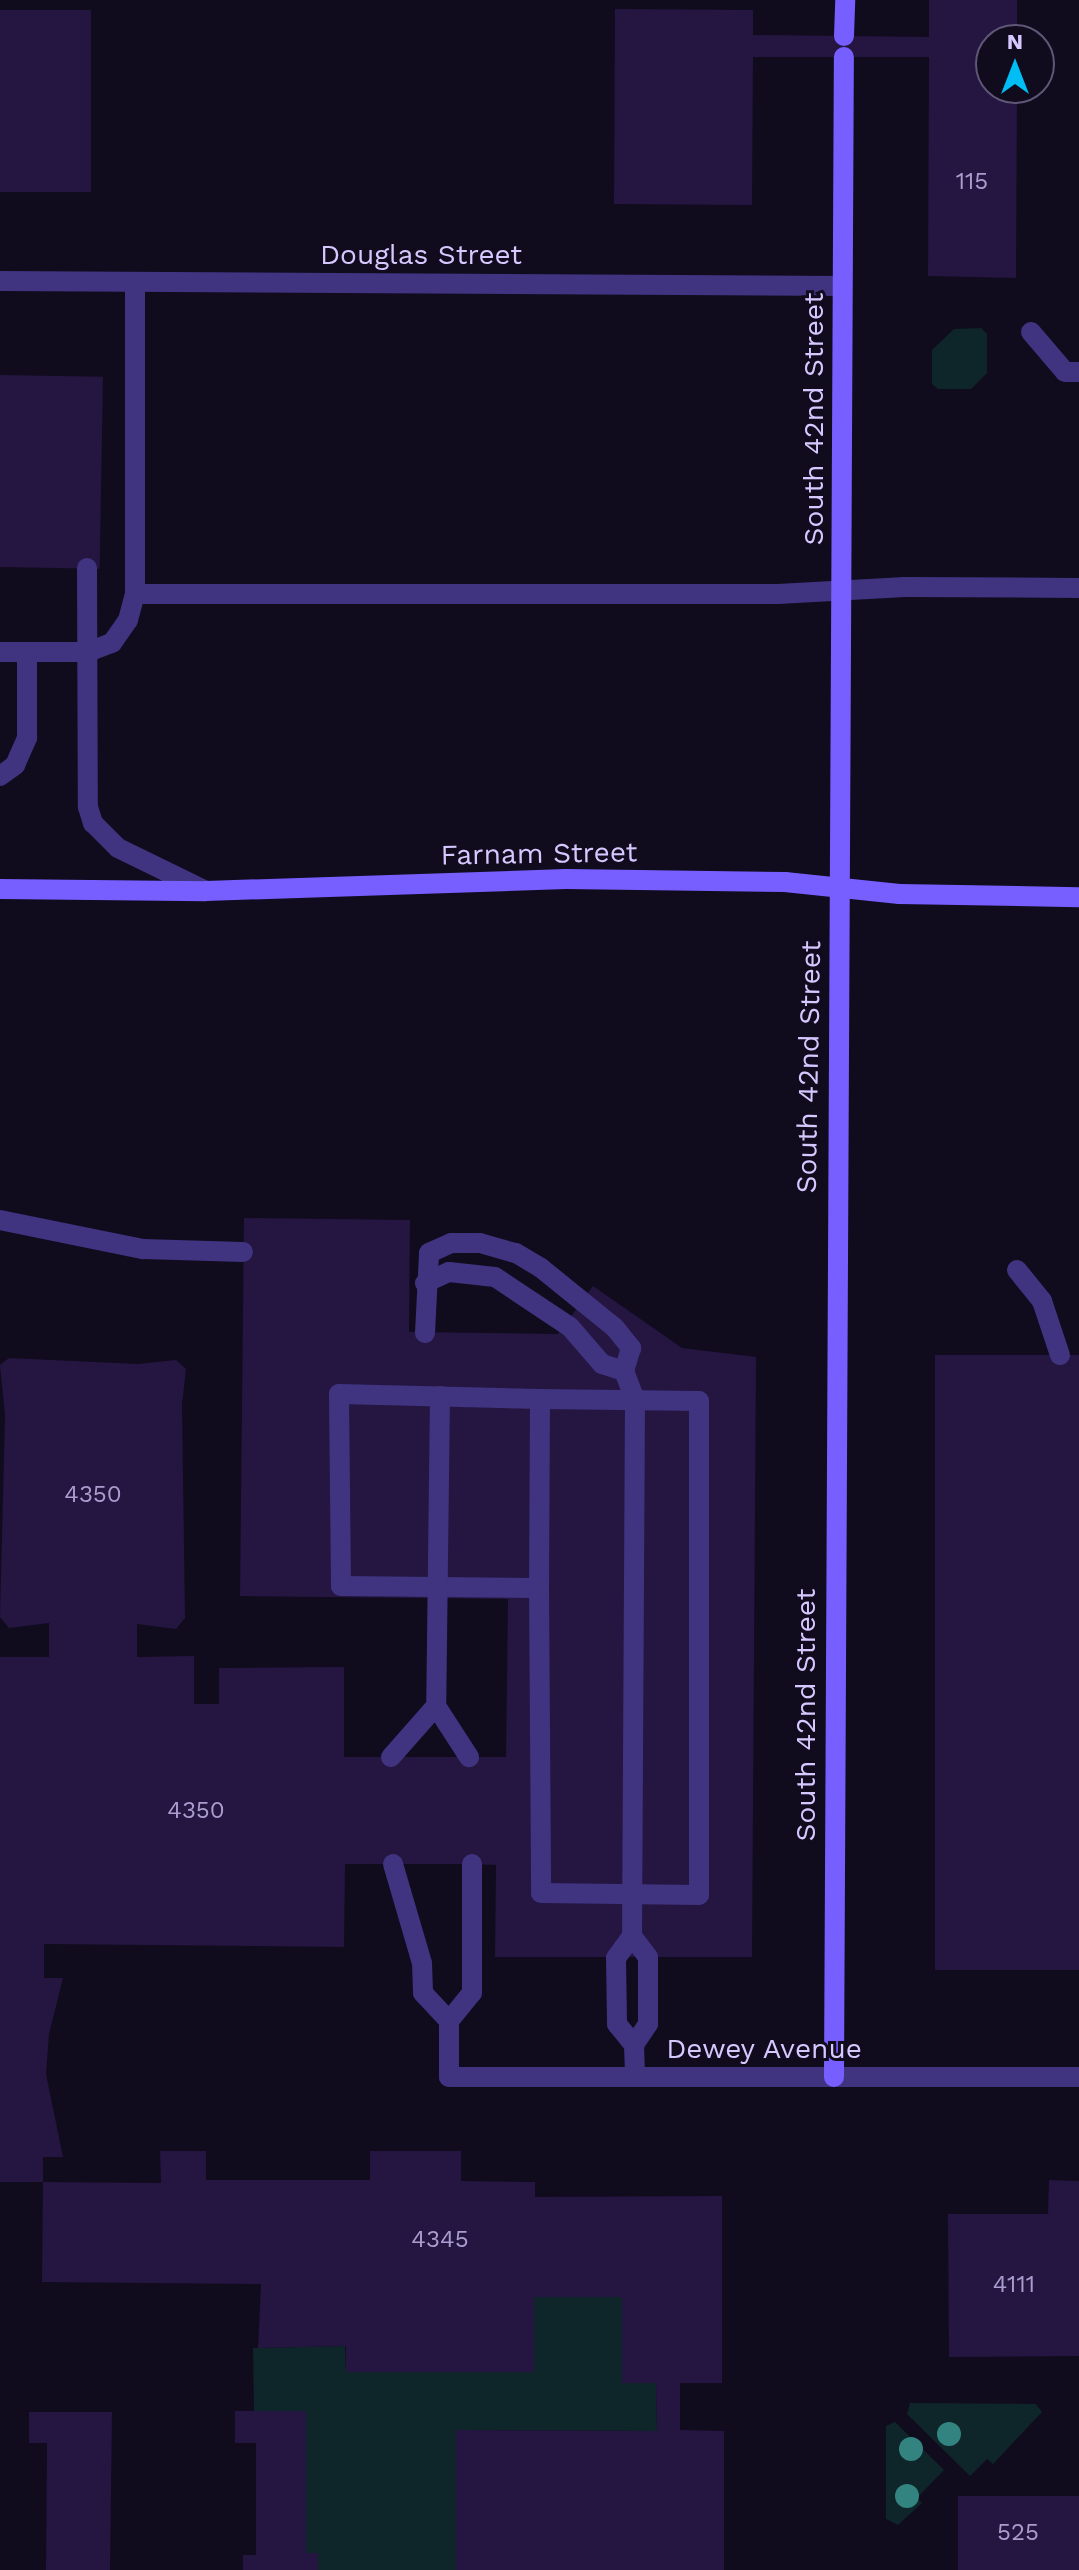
<!DOCTYPE html>
<style>
body{margin:0}
#map{position:relative;width:1079px;height:2570px;overflow:hidden;background:#110b1e;font-family:"Work Sans",sans-serif}
div>[style]{position:absolute}
[style*='--x']{left:calc(var(--x)*1px);top:calc(var(--y)*1px);width:calc(var(--w)*1px);rotate:calc(var(--a)*1deg)}
.green>*{inset:0;background:#0e2629}
.building>*{inset:0;background:#241640;transform-origin:0 0}
.lane>*{height:20px;margin:-10px;padding:0 10px;transform-origin:10px;border-radius:10px;background:#403380}
.street>*{height:20px;margin:-10px;padding:0 10px;transform-origin:10px;border-radius:10px;background:#403380}
.secondary>*{height:20px;margin:-10px;padding:0 10px;transform-origin:10px;border-radius:10px;background:#775fff}
.trees>*{width:24px;height:24px;margin:-12px;border-radius:50%;background:#338381}
span{translate:-50% -50%;white-space:nowrap;text-align:center;line-height:1.15;-webkit-text-stroke:6px #110b1e;paint-order:stroke}
.number-label{font-size:24px;color:#a99ccf}
.number-label span{-webkit-text-stroke-width:0}
.street-label{font-size:28px;color:#d5c8ff}
.north{position:absolute;left:975px;top:24px;width:80px;height:80px;box-sizing:border-box;background:#110b1e;border:2px solid #5f5778;border-radius:50%;rotate:0deg;font-size:22px;font-weight:700;line-height:32px;text-align:center;color:#d5c8ff}
.north::after{content:'';display:block;margin:auto;width:28px;height:36px;background:#00bdf3;clip-path:polygon(50% 0,100% 100%,50% 72%,0 100%)}
</style>
<div id="map">
<div class="green">
<div style="clip-path:polygon(981px 328px,987px 334px,987px 373px,971px 389px,938px 389px,932px 384px,932px 350px,954px 329px)"></div>
<div style="clip-path:polygon(534px 2297px,622px 2297px,622px 2382px,656px 2383px,657px 2431px,456px 2430px,456px 2570px,318px 2570px,318px 2553px,306px 2553px,306px 2412px,254px 2411px,253px 2348px,345px 2346px,346px 2372px,534px 2372px)"></div>
<div style="clip-path:polygon(910px 2403px,1036px 2404px,1042px 2412px,993px 2464px,987px 2459px,970px 2476px,907px 2414px)"></div>
<div style="clip-path:polygon(895px 2422px,944px 2470px,917px 2498px,922px 2503px,898px 2525px,886px 2519px,886px 2426px)"></div>
</div>
<div class="building">
<div style="clip-path:polygon(929px 0,1017px 0,1017px 40px,991px 40px,991px 88px,1017px 88px,1016px 278px,928px 276px,929px 57px,753px 57px,752px 205px,614px 204px,615px 9px,753px 10px,753px 35px,929px 37px)"></div>
<div style="left:0;top:10px;width:91px;height:182px"></div>
<div style="left:0;top:375px;width:103px;height:192px;rotate:1deg"></div>
<div style="clip-path:polygon(244px 1218px,410px 1220px,409px 1332px,558px 1334px,593px 1286px,682px 1348px,756px 1357px,752px 1957px,495px 1957px,496px 1865px,472px 1864px,345px 1864px,344px 1947px,44px 1944px,44px 1978px,63px 1978px,49px 2034px,46px 2074px,63px 2157px,43px 2157px,43px 2182px,0 2182px,0 1657px,49px 1657px,49px 1623px,9px 1628px,0 1617px,5px 1415px,0 1365px,9px 1358px,138px 1364px,176px 1360px,186px 1369px,182px 1404px,185px 1618px,176px 1629px,137px 1624px,137px 1657px,194px 1656px,194px 1704px,219px 1704px,219px 1668px,344px 1667px,344px 1757px,506px 1757px,508px 1599px,240px 1596px)"></div>
<div style="left:935px;top:1355px;width:144px;height:615px"></div>
<div style="clip-path:polygon(160px 2151px,206px 2151px,206px 2180px,370px 2180px,370px 2151px,461px 2151px,461px 2181px,535px 2182px,535px 2197px,722px 2196px,722px 2383px,680px 2383px,680px 2430px,724px 2431px,724px 2570px,456px 2570px,456px 2430px,657px 2431px,656px 2383px,622px 2383px,622px 2297px,534px 2297px,534px 2372px,346px 2372px,346px 2346px,258px 2348px,261px 2284px,42px 2282px,43px 2182px,161px 2183px)"></div>
<div style="clip-path:polygon(1049px 2180px,1079px 2181px,1079px 2356px,949px 2357px,948px 2214px,1048px 2214px)"></div>
<div style="clip-path:polygon(235px 2411px,306px 2411px,306px 2553px,318px 2553px,318px 2570px,243px 2570px,243px 2555px,256px 2555px,256px 2443px,235px 2443px)"></div>
<div style="clip-path:polygon(29px 2412px,112px 2412px,110px 2570px,46px 2570px,47px 2443px,29px 2443px)"></div>
<div style="left:958px;top:2496px;width:121px;height:74px"></div>
</div>
<div class="lane">
<div style="--x:1031;--y:332;--w:52;--a:49.6"></div>
<div style="--x:1065;--y:372;--w:14;--a:0"></div>
<div style="--x:87;--y:568;--w:239;--a:89.8"></div>
<div style="--x:88;--y:807;--w:17;--a:73"></div>
<div style="--x:93;--y:823;--w:35;--a:45"></div>
<div style="--x:118;--y:848;--w:98;--a:26"></div>
<div style="--x:135;--y:594;--w:643;--a:0"></div>
<div style="--x:778;--y:594;--w:127;--a:-3.2"></div>
<div style="--x:905;--y:587;--w:174;--a:0.3"></div>
<div style="--x:0;--y:652;--w:88;--a:0"></div>
<div style="--x:88;--y:652;--w:26;--a:-21"></div>
<div style="--x:112;--y:643;--w:28;--a:-55"></div>
<div style="--x:128;--y:620;--w:27;--a:-75"></div>
<div style="--x:135;--y:594;--w:312;--a:-90"></div>
<div style="--x:0;--y:776;--w:19;--a:-36"></div>
<div style="--x:15;--y:765;--w:30;--a:-66"></div>
<div style="--x:27;--y:738;--w:86;--a:-90"></div>
<div style="--x:0;--y:1220;--w:146;--a:11.5"></div>
<div style="--x:143;--y:1249;--w:100;--a:1.7"></div>
<div style="--x:425;--y:1283;--w:26;--a:-25"></div>
<div style="--x:449;--y:1272;--w:46;--a:6.2"></div>
<div style="--x:495;--y:1277;--w:90;--a:33.7"></div>
<div style="--x:570;--y:1327;--w:49;--a:49.1"></div>
<div style="--x:602;--y:1364;--w:23;--a:18"></div>
<div style="--x:425;--y:1333;--w:80;--a:-87.1"></div>
<div style="--x:429;--y:1253;--w:24;--a:-24"></div>
<div style="--x:451;--y:1243;--w:29;--a:0"></div>
<div style="--x:480;--y:1243;--w:37;--a:16"></div>
<div style="--x:516;--y:1253;--w:29;--a:31"></div>
<div style="--x:541;--y:1268;--w:95;--a:39"></div>
<div style="--x:615;--y:1328;--w:26;--a:51"></div>
<div style="--x:631;--y:1348;--w:24;--a:107"></div>
<div style="--x:624;--y:1371;--w:31;--a:69"></div>
<div style="--x:635;--y:1400;--w:536;--a:90.32"></div>
<div style="--x:632;--y:1936;--w:26;--a:53"></div>
<div style="--x:648;--y:1957;--w:67;--a:90"></div>
<div style="--x:648;--y:2024;--w:25;--a:124"></div>
<div style="--x:634;--y:2045;--w:32;--a:88"></div>
<div style="--x:339;--y:1394;--w:201;--a:1.4"></div>
<div style="--x:540;--y:1399;--w:189;--a:90.3"></div>
<div style="--x:539;--y:1588;--w:198;--a:-179.4"></div>
<div style="--x:341;--y:1586;--w:192;--a:-90.6"></div>
<div style="--x:440;--y:1396;--w:310;--a:90.7"></div>
<div style="--x:436;--y:1706;--w:61;--a:57.1"></div>
<div style="--x:539;--y:1588;--w:305;--a:89.6"></div>
<div style="--x:541;--y:1893;--w:158;--a:0.7"></div>
<div style="--x:699;--y:1895;--w:494;--a:-90"></div>
<div style="--x:699;--y:1401;--w:159;--a:-179.3"></div>
<div style="--x:391;--y:1757;--w:68;--a:-48.6"></div>
<div style="--x:393;--y:1864;--w:103;--a:73.7"></div>
<div style="--x:422;--y:1963;--w:30;--a:88"></div>
<div style="--x:423;--y:1993;--w:38;--a:47"></div>
<div style="--x:632;--y:1936;--w:27;--a:126"></div>
<div style="--x:616;--y:1958;--w:66;--a:89.1"></div>
<div style="--x:617;--y:2024;--w:27;--a:51"></div>
<div style="--x:449;--y:2077;--w:56;--a:-90"></div>
<div style="--x:449;--y:2021;--w:36;--a:-51"></div>
<div style="--x:472;--y:1993;--w:129;--a:-90"></div>
</div>
<div class="street">
<div style="--x:0;--y:281;--w:842;--a:0.34"></div>
<div style="--x:1017;--y:1270;--w:40;--a:51"></div>
<div style="--x:1042;--y:1301;--w:57;--a:71.6"></div>
<div style="--x:449;--y:2077;--w:630;--a:0"></div>
</div>
<div class="secondary">
<div style="--x:844;--y:36;--w:36;--a:-88"></div>
<div style="--x:0;--y:889;--w:206;--a:0.6"></div>
<div style="--x:206;--y:891;--w:360;--a:-1.9"></div>
<div style="--x:566;--y:879;--w:219;--a:0.8"></div>
<div style="--x:785;--y:882;--w:115;--a:6"></div>
<div style="--x:899;--y:894;--w:180;--a:1"></div>
<div style="--x:834;--y:2077;--w:2020;--a:-89.72"></div>
</div>
<div class="trees">
<div style="left:949px;top:2434px"></div>
<div style="left:911px;top:2449px"></div>
<div style="left:907px;top:2496px"></div>
</div>
<div class="number-label">
<span style="left:972px;top:182px">115</span>
<span style="left:93px;top:1495px">4350</span>
<span style="left:196px;top:1811px">4350</span>
<span style="left:440px;top:2240px">4345</span>
<span style="left:1014px;top:2285px">4111</span>
<span style="left:1018px;top:2533px">525</span>
</div>
<div class="street-label">
<span style="left:421px;top:255px">Douglas Street</span>
<span style="left:814px;top:419px;rotate:-90deg">South 42nd Street</span>
<span style="left:539px;top:854px;rotate:-1deg">Farnam Street</span>
<span style="left:809px;top:1067px;rotate:-89deg">South 42nd Street</span>
<span style="left:806px;top:1715px;rotate:-90deg">South 42nd Street</span>
<span style="left:764px;top:2049px">Dewey Avenue</span>
</div>
<div class="north">N</div>
</div>
